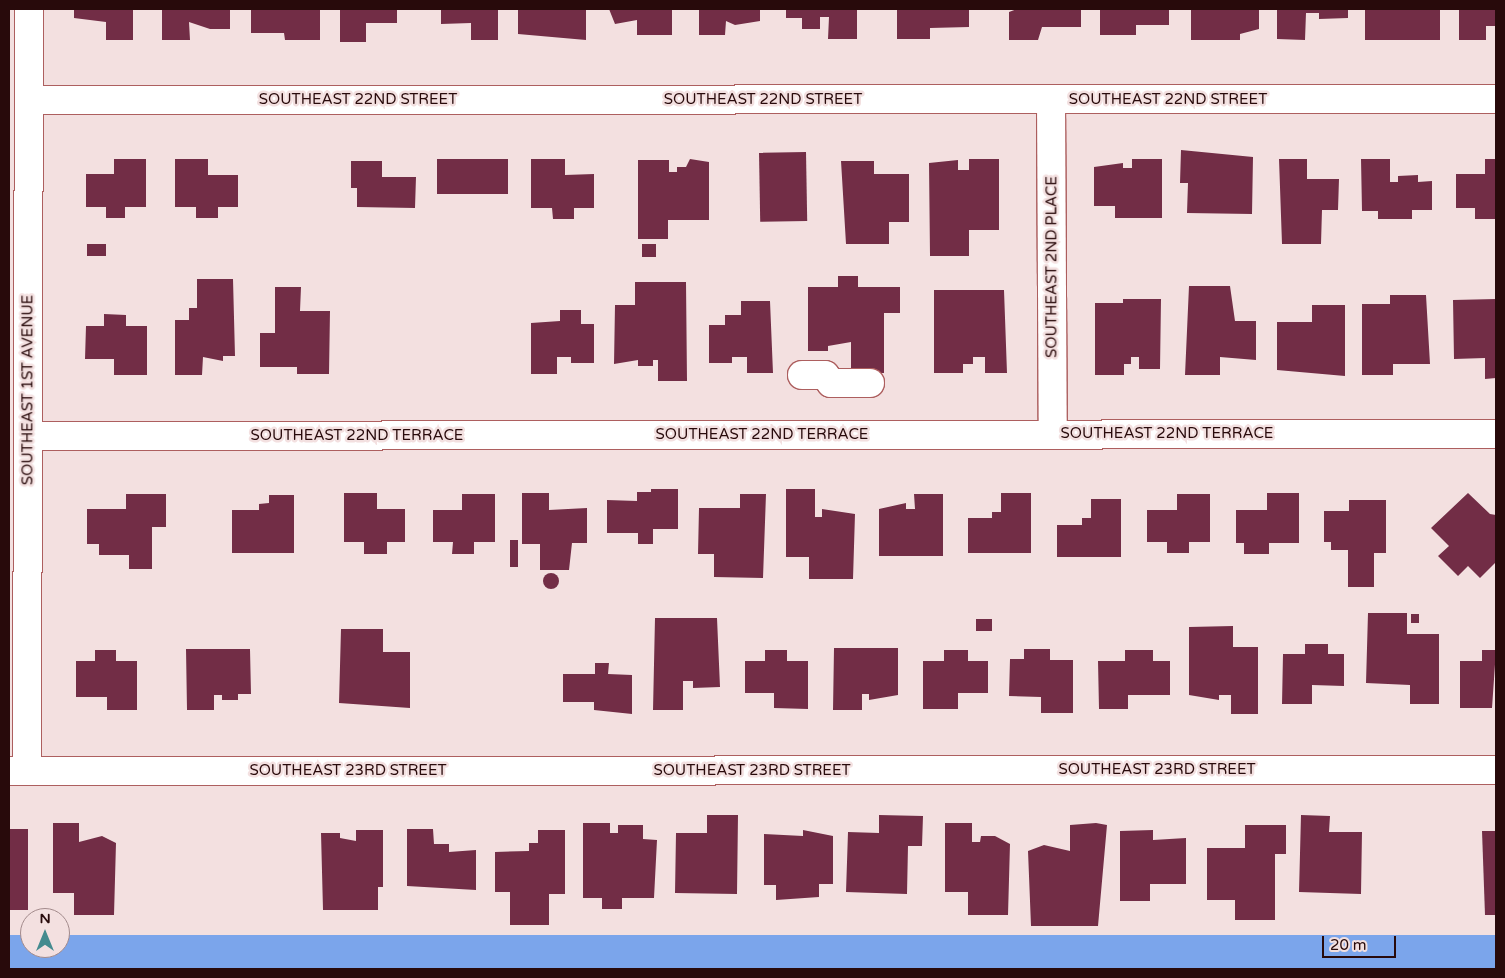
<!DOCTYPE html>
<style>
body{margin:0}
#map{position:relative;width:1505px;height:978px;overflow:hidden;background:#f3e0e0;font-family:"Varela Round",sans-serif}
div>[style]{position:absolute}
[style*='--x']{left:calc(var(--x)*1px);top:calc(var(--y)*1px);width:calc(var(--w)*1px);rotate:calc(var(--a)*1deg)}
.water>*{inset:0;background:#7ba5eb}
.building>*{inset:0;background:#722d46;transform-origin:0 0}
.round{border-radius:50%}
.roads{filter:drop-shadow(1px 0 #ad5f5f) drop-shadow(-1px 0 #ad5f5f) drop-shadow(0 1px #ad5f5f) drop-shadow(0 -1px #ad5f5f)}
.minor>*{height:28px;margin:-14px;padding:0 14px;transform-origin:14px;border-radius:14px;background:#fff}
span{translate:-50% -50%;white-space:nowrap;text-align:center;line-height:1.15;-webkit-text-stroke:5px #f3e0e0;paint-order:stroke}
.street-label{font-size:15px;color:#280a0b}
.frame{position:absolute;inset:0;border:10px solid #280a0b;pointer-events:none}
.north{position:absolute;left:20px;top:908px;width:50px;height:50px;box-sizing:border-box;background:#f3e0e0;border:1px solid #a28a8b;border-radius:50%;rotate:0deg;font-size:14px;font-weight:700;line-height:20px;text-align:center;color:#280a0b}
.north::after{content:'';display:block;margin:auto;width:18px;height:22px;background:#448b8f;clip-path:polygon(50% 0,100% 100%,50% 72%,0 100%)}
.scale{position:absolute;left:1322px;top:936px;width:74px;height:22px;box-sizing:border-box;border:2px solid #280a0b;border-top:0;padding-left:6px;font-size:15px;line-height:18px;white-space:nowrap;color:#280a0b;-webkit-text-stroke:4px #f3e0e0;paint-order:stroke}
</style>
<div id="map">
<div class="water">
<div style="clip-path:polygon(9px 935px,30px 935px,30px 948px,60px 948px,60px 935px,1496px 935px,1496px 969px,9px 969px)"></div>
</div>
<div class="building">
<div style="clip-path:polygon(74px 9px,133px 9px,133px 40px,106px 40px,106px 22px,74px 18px)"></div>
<div style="clip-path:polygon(162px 9px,230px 9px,230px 29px,210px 29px,189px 22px,190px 40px,162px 40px)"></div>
<div style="clip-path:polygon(251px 9px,320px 9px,320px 40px,285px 40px,284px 33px,251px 33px)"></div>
<div style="clip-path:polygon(340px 9px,397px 9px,397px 23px,366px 23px,366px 42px,340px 42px)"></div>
<div style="clip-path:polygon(441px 9px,498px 9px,498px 40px,471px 40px,471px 23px,441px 24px)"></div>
<div style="clip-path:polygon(518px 9px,586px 9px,586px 40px,518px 34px)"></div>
<div style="clip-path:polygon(609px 9px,672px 9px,672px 35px,637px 35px,637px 20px,615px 24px)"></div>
<div style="clip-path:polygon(699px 9px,760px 9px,760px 21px,735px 25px,726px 21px,725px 35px,699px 35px)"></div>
<div style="clip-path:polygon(786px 9px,857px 9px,857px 39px,828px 39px,829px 17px,820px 17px,820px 29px,802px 29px,802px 18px,786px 18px)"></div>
<div style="clip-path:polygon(897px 9px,969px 9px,969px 27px,930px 28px,930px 39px,897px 39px)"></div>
<div style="clip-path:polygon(1017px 9px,1081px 9px,1081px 27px,1042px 27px,1038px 40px,1009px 40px,1009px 12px)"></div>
<div style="clip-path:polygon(1100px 9px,1169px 9px,1169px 25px,1136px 25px,1136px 35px,1100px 35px)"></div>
<div style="clip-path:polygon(1191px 9px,1259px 9px,1259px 29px,1240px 34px,1240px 40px,1191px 40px)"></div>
<div style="clip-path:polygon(1277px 9px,1348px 9px,1348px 18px,1319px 19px,1319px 13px,1306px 13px,1305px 40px,1277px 39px)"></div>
<div style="left:1365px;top:9px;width:75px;height:31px"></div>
<div style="clip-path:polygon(1459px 9px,1496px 9px,1496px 26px,1486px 26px,1486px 40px,1459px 40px)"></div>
<div style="clip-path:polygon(1181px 150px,1253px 157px,1252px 214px,1187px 213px,1188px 183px,1180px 183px)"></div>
<div style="left:806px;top:152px;width:69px;height:47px;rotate:89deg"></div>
<div style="clip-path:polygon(114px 159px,146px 159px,146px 207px,125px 207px,125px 218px,106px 218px,106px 207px,86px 207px,86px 174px,114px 174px)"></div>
<div style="clip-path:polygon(175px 159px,208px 159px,208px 175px,238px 175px,238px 207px,218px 207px,218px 218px,196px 218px,196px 207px,175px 207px)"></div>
<div style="left:437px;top:159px;width:71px;height:35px"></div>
<div style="clip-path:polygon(531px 159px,565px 159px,565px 175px,594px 174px,594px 208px,574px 208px,574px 219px,553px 219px,552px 208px,531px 208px)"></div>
<div style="clip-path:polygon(690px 159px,709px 162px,709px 220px,668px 220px,668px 239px,638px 239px,638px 160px,669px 160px,669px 172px,677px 172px,677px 167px,686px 167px)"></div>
<div style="clip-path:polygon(969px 159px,999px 159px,999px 230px,969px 230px,969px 256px,930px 256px,929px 163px,958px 160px,958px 170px,969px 170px)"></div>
<div style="clip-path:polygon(1132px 159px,1162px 159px,1162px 218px,1115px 218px,1115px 206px,1094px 206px,1094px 167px,1123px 163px,1123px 168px,1132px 168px)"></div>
<div style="clip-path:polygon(1279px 159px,1307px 159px,1307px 179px,1339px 179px,1338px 210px,1322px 210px,1321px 244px,1282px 244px)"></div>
<div style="clip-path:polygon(1361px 159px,1390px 159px,1390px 182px,1398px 182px,1398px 176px,1418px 175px,1418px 182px,1432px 181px,1432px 210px,1412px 210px,1412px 219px,1378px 219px,1378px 211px,1362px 211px)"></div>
<div style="clip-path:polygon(1485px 159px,1496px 159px,1496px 219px,1475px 219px,1475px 208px,1456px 208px,1456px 174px,1485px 174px)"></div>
<div style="clip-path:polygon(351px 161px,382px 161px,382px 177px,416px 177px,415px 208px,357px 207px,357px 188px,351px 188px)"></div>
<div style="clip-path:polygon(841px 161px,874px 161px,874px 174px,909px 174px,909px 222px,889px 222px,889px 244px,846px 244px)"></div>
<div style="left:87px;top:244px;width:19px;height:12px"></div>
<div style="left:642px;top:244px;width:14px;height:13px"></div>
<div style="clip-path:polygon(838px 276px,858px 276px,858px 287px,900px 287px,900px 313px,884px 313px,884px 373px,851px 373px,851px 342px,828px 346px,828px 351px,808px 351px,808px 287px,838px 287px)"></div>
<div style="clip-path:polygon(197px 279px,233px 279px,235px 356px,223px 356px,223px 361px,203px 357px,202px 375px,175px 375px,175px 320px,189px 320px,189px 308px,197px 308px)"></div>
<div style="clip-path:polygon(635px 282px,686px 282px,687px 381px,658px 381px,658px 360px,653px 360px,653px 366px,638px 366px,638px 360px,614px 364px,615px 305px,635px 305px)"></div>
<div style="clip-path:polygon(1189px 286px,1230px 286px,1235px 321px,1256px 321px,1256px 360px,1220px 357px,1220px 375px,1185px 375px)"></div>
<div style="clip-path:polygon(275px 287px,301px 287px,300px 311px,330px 311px,329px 374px,297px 374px,297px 367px,260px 367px,260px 333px,275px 333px)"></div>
<div style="clip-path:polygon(934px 290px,1004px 290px,1007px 373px,985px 373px,985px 357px,973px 357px,973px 364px,963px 364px,963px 373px,934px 373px)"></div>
<div style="clip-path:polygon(1390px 295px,1426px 295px,1430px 364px,1393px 364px,1393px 375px,1362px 375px,1362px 304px,1390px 304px)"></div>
<div style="clip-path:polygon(1123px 299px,1161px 299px,1160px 369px,1139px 369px,1139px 357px,1131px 357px,1131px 364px,1124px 364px,1124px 375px,1095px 375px,1095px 303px,1123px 303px)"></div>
<div style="clip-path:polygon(1496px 299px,1496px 378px,1485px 379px,1485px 358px,1454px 359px,1453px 300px)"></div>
<div style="clip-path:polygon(741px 301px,770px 301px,773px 373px,747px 373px,747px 357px,732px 357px,732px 363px,709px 363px,709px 325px,725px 325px,725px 315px,741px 315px)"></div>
<div style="clip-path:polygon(1312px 305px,1345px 305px,1345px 376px,1277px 370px,1277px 322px,1312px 322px)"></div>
<div style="clip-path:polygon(560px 310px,581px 310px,581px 324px,594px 324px,594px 363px,571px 363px,571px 357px,557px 357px,557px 374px,531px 374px,531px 323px,560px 321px)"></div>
<div style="clip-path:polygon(104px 314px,126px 315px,126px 326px,147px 326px,147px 375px,114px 375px,114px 359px,85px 359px,86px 326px,104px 326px)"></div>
<div style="clip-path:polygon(651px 489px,678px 489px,678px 529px,653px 529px,653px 544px,638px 544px,638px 533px,607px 533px,607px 500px,637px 501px,637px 492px,651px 492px)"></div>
<div style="clip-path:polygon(786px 489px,815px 489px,815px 517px,822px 517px,822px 509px,855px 514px,853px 579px,809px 579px,809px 557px,786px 557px)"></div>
<div style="clip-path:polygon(344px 493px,377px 493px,377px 509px,405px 509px,405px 542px,387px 542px,387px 554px,364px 554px,364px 542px,344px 542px)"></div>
<div style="clip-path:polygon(522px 493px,549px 493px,549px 510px,587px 508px,587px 543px,572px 543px,569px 570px,540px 570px,540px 544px,522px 544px)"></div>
<div style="clip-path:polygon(1001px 493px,1031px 493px,1031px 553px,968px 553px,968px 518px,992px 518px,992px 512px,1001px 512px)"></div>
<div style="clip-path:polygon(1267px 493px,1299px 493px,1299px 543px,1269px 543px,1269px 554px,1244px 554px,1244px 543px,1236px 543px,1236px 510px,1267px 510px)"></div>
<div style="clip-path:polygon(1468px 493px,1490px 514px,1496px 515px,1496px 562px,1480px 578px,1468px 566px,1458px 576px,1438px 556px,1449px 546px,1431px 528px)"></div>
<div style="clip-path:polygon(126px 494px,166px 494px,166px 527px,152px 527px,152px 569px,129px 569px,129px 555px,99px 555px,99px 544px,87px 544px,87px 509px,126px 509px)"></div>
<div style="clip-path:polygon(462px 494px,495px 494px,495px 542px,474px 542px,474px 554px,452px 554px,453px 542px,433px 542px,433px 510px,462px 510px)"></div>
<div style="clip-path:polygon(740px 494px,766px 494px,763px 578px,714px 577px,714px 554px,698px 554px,699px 508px,740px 508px)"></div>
<div style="clip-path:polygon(914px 494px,943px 494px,943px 556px,879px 556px,879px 509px,906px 503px,906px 509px,915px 509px)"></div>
<div style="clip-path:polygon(1177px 494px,1210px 494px,1210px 542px,1189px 542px,1189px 553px,1167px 553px,1167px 542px,1147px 542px,1147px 510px,1177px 510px)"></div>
<div style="clip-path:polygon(269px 495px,294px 495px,294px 553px,232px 553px,232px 510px,259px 510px,259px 504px,269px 503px)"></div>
<div style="clip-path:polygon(1091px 499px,1121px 499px,1121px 557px,1057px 557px,1057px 525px,1082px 525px,1082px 518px,1091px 518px)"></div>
<div style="clip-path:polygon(1349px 500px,1386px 500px,1386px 553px,1374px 553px,1374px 587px,1348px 587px,1348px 550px,1331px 550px,1331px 542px,1324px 542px,1324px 511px,1349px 511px)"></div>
<div style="left:510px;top:540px;width:8px;height:27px"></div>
<div class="round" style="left:543px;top:573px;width:16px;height:16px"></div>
<div style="clip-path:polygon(1368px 613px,1407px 613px,1407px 634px,1439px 634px,1439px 704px,1410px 704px,1410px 685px,1366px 683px)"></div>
<div style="left:1411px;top:614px;width:8px;height:9px"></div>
<div style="clip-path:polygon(655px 618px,717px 618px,720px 687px,693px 688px,693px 681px,683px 681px,683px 710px,653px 710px)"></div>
<div style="left:976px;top:619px;width:16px;height:12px"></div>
<div style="clip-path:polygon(1233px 626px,1233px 647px,1258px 647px,1258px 714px,1231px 714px,1231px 695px,1219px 695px,1219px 700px,1189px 695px,1189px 627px)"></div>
<div style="clip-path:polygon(341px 629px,383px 629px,383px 652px,410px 652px,410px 708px,339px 703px)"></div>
<div style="clip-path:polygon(1305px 644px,1328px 644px,1328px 654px,1344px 654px,1344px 686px,1312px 685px,1312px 704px,1282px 704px,1283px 654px,1305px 654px)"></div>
<div style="clip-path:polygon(834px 648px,898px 648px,898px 695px,869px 700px,869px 694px,862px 694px,862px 710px,833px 710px)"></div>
<div style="clip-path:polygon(186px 649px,250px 649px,251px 694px,238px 694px,238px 700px,222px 700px,222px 695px,214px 695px,214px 710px,187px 710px)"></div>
<div style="clip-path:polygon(1024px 649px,1050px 649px,1050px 660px,1073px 660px,1073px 713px,1041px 713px,1041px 697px,1009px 696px,1010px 659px,1024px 659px)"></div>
<div style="clip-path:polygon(95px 650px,116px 650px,116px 661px,137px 661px,137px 710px,107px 710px,107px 697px,76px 697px,76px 661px,95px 661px)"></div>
<div style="clip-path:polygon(765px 650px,787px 650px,787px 661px,808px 661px,808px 709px,774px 708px,774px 693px,745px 693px,745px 661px,765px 661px)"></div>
<div style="clip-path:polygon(944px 650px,968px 650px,968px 661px,988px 661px,988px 693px,958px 693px,958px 709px,923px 709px,923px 661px,944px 661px)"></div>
<div style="clip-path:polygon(1125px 650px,1153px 650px,1153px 661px,1170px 661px,1170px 695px,1128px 695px,1128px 709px,1099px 709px,1098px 661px,1125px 661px)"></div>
<div style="clip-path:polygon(1482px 650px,1496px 650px,1492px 708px,1460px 708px,1460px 661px,1482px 661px)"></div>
<div style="clip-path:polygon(595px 663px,609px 663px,608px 674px,632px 675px,632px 714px,594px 710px,594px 702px,563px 702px,563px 674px,595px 674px)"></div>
<div style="clip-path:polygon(707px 815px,738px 815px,737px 894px,675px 893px,676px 833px,707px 833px)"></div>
<div style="clip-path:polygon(879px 815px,923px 816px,922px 846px,908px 846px,907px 894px,846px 892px,848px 832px,879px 833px)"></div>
<div style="clip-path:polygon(1301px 815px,1330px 816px,1329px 832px,1362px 832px,1361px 894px,1299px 892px)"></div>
<div style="clip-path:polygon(53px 823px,79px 823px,79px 842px,102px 836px,116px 843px,114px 915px,74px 915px,74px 893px,53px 893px)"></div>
<div style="clip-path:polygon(583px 823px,610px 823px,610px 833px,618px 833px,618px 825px,643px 825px,643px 839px,657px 840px,654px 898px,622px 898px,622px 909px,602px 909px,602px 898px,583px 898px)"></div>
<div style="clip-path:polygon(945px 823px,972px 823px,972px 842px,980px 842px,981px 836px,995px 836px,1010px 844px,1008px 915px,968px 915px,968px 892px,945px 892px)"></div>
<div style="clip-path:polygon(1096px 823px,1107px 825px,1098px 926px,1031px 926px,1028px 851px,1044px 845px,1070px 851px,1070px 825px)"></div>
<div style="clip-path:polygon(1245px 825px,1286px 825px,1286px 854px,1275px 854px,1275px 920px,1235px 920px,1235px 900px,1207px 900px,1207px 848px,1245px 848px)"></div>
<div style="left:9px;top:829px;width:19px;height:81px"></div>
<div style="clip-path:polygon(407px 829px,433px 829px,434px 844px,449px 844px,449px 852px,476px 850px,476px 890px,407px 886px)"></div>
<div style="clip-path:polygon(356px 830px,383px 830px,383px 887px,378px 887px,378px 910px,323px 910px,321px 833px,340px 833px,340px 838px,356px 841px)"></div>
<div style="clip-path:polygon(538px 830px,565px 830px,565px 894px,549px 894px,549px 925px,510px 925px,510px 892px,495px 892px,495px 852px,529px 851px,529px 843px,538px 843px)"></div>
<div style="clip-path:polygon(803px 830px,833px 836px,833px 884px,819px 884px,819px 897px,776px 900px,776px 885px,764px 885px,764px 834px,803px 836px)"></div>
<div style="clip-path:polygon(1153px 830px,1153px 840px,1186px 838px,1186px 884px,1150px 884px,1150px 901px,1120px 901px,1120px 831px)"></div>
<div style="clip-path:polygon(1482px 831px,1496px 831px,1496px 915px,1485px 915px)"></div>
</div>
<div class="roads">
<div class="minor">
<div style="--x:29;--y:100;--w:1467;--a:-0.04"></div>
<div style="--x:1051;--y:100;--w:334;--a:89.7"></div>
<div style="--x:802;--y:375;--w:23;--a:0"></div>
<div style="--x:825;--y:375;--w:10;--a:53"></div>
<div style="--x:831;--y:383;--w:39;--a:0"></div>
<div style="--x:29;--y:436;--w:1467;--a:-0.08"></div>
<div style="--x:9;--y:771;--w:1487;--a:-0.04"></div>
<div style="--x:27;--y:771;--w:762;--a:-89.85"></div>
</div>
</div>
<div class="street-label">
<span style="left:358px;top:100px">SOUTHEAST 22ND STREET</span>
<span style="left:763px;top:100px">SOUTHEAST 22ND STREET</span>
<span style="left:1168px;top:100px">SOUTHEAST 22ND STREET</span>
<span style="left:1052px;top:267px;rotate:-90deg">SOUTHEAST 2ND PLACE</span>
<span style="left:28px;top:390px;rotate:-90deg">SOUTHEAST 1ST AVENUE</span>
<span style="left:1167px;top:434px">SOUTHEAST 22ND TERRACE</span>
<span style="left:762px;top:435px">SOUTHEAST 22ND TERRACE</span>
<span style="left:357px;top:436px">SOUTHEAST 22ND TERRACE</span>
<span style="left:1157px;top:770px">SOUTHEAST 23RD STREET</span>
<span style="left:348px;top:771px">SOUTHEAST 23RD STREET</span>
<span style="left:752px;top:771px">SOUTHEAST 23RD STREET</span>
</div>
<div class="frame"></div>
<div class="north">N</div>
<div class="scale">20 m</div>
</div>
